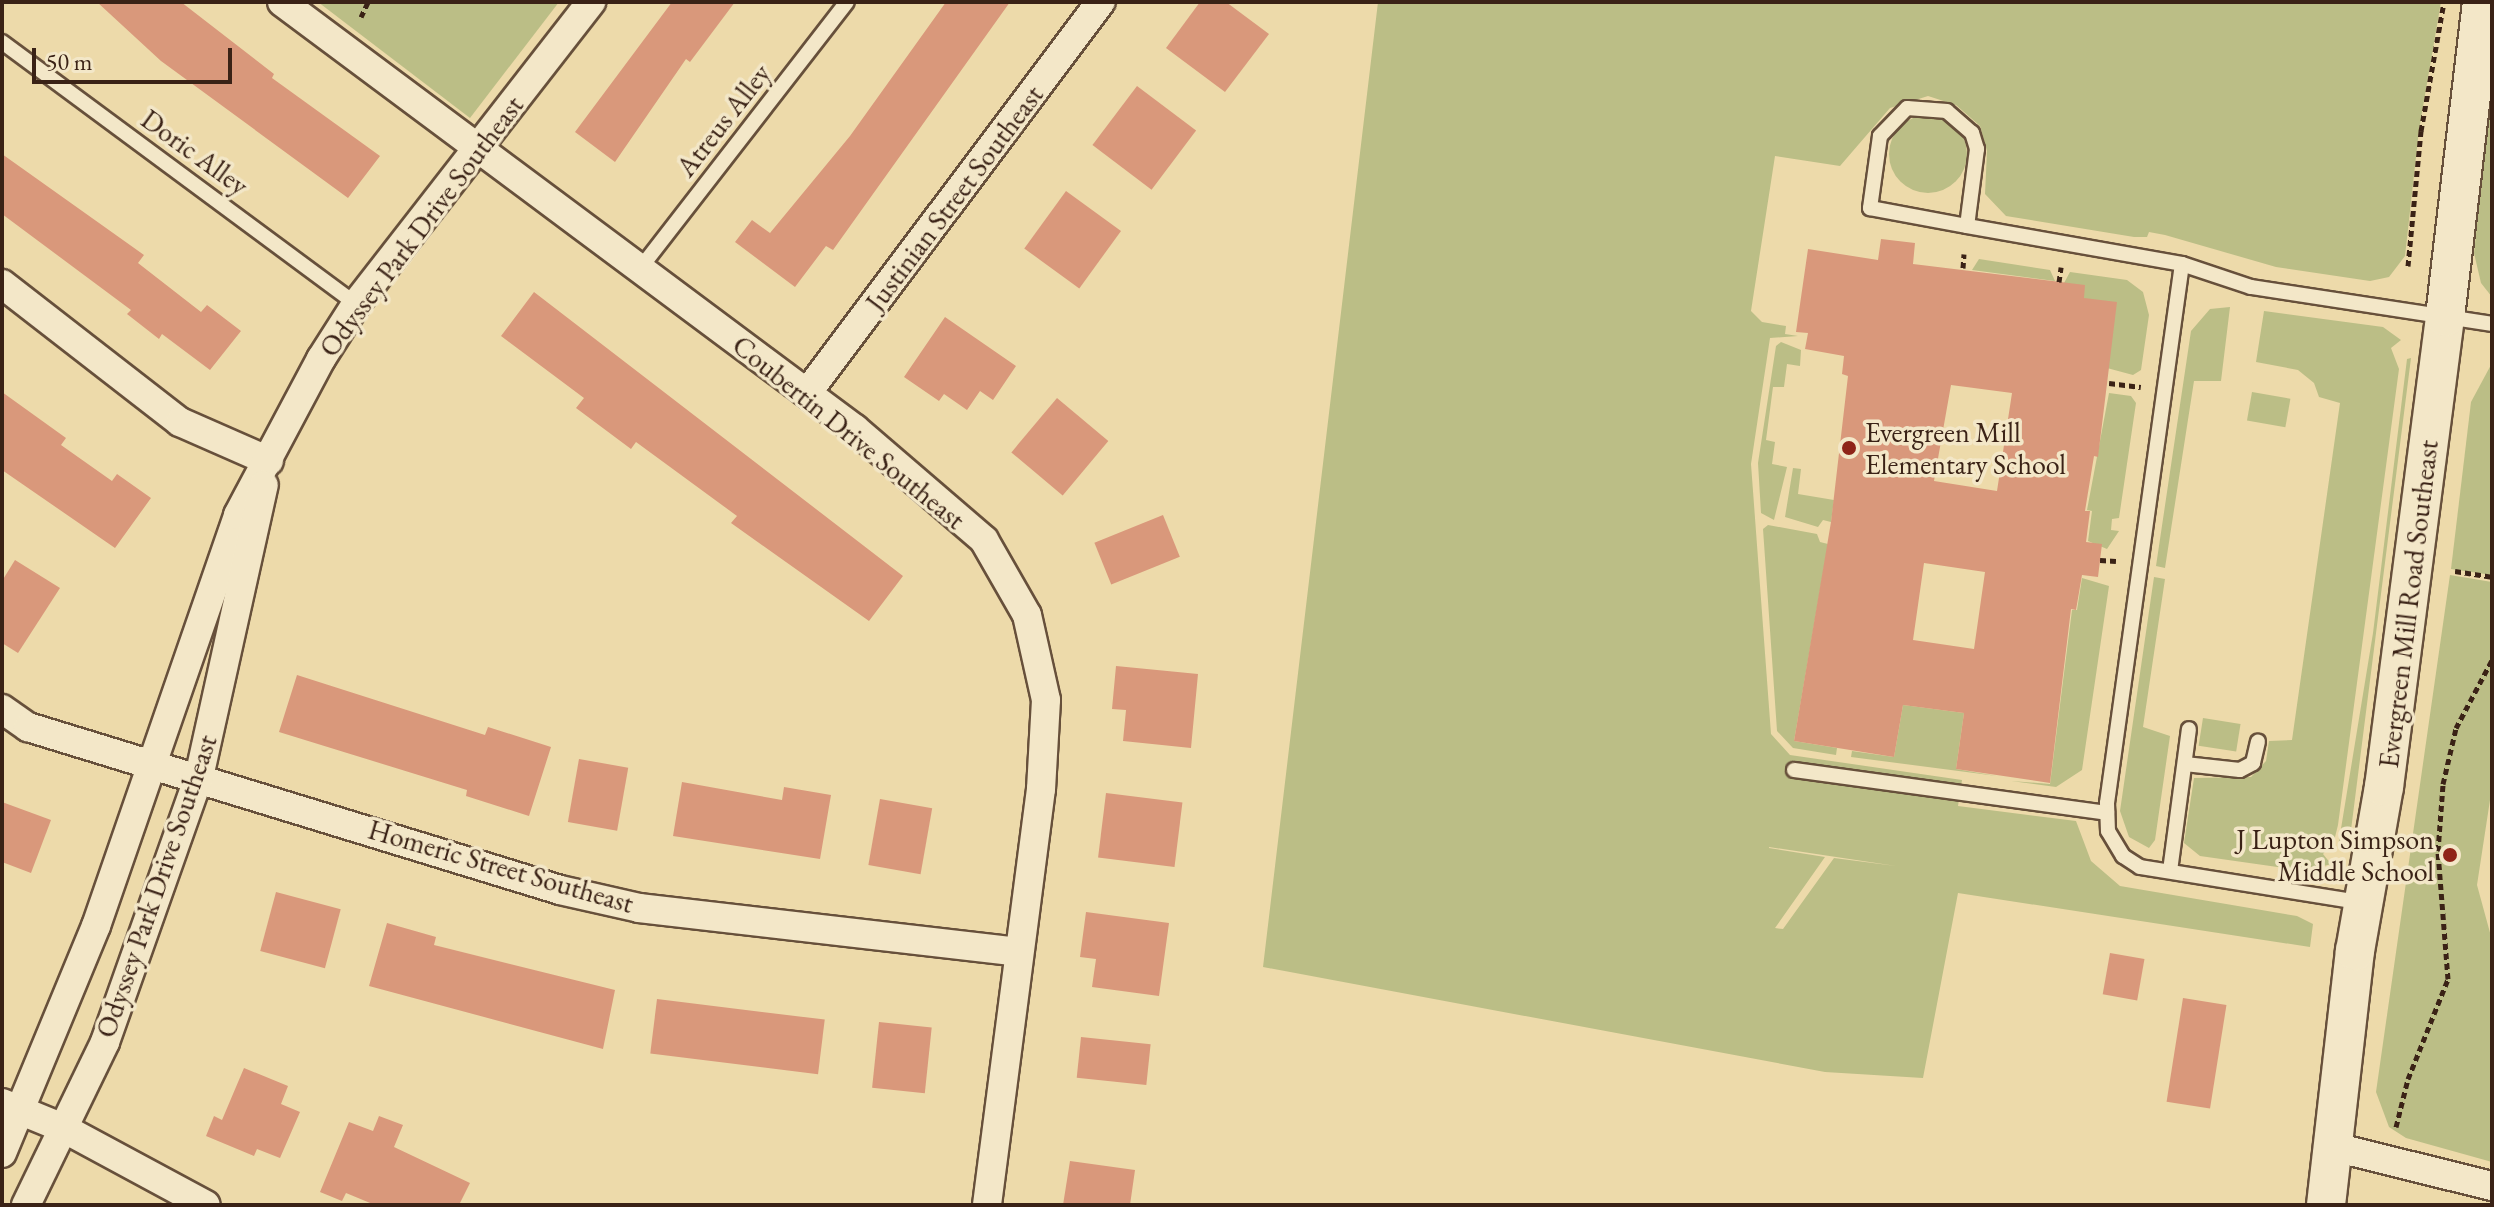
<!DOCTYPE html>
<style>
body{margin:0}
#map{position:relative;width:2494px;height:1207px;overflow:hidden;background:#eddaaa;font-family:"EB Garamond",serif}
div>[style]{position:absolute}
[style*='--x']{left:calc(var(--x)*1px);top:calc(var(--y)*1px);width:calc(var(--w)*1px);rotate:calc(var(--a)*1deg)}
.green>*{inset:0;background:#bbbe86;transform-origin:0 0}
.round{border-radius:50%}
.building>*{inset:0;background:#d9987b;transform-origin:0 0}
.path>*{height:5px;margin-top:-2.5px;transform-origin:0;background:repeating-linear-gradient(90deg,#3a2216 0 6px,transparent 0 10px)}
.roads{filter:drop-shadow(2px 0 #67503b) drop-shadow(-2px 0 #67503b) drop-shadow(0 2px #67503b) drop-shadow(0 -2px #67503b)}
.service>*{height:14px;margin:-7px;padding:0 7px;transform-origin:7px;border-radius:7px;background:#f3e7c8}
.minor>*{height:28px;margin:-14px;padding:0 14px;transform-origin:14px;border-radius:14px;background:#f3e7c8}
.secondary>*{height:38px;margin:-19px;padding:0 19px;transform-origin:19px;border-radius:19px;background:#f3e7c8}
.dots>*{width:22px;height:22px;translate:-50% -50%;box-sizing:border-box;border:4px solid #f3e7c8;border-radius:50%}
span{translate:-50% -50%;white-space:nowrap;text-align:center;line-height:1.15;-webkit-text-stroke:7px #f3e7c8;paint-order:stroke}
.street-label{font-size:28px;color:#3a2216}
.poi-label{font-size:28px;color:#3a2216}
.left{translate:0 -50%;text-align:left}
.right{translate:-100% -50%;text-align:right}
.frame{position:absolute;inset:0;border:4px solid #3a2216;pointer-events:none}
.scale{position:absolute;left:32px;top:48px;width:200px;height:36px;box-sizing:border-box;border:4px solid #3a2216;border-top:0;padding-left:10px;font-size:24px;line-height:28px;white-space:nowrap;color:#3a2216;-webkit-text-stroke:6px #f3e7c8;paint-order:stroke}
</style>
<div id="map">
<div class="green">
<div style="clip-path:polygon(318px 2px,559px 2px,470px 118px)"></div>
<div style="clip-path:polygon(evenodd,1378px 2px,2441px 2px,2419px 130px,2405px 256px,2389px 277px,2370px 281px,2276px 267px,2165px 235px,2149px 232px,2147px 237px,2134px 237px,2006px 216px,1985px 194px,1987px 151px,1980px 126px,1956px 105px,1928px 96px,1890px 108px,1840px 166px,1775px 156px,1751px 311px,1762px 322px,1786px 326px,1785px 334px,1798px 336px,1770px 338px,1751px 464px,1771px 734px,1790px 755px,1962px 780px,1958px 806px,2076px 821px,2091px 861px,2120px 886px,2297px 916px,2313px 924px,2310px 947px,1958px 893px,1923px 1078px,1825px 1072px,1263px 967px,1378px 2px,1769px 848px,1769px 847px,1896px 866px,1834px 858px,1783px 929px,1775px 928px,1825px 857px,1769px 848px)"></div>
<div style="clip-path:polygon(2492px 82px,2492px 297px,2481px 283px,2474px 253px)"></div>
<div class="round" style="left:1889px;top:115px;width:78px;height:78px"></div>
<div style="clip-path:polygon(1979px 259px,2050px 270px,2055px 281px,1972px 270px)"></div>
<div style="clip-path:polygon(2070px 272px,2127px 280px,2143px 292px,2149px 315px,2141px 370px,2133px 375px,2107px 368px,2084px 298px,2064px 283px)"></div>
<div style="clip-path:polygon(2230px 307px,2221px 381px,2194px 381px,2165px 568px,2156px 566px,2191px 331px,2210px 309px)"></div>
<div style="clip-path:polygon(2264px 311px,2383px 327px,2401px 340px,2391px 348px,2399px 369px,2338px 825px,2334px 841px,2323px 854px,2331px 864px,2306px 871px,2200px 856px,2184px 843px,2194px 778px,2251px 777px,2266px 761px,2269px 741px,2292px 740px,2340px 403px,2319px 397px,2314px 383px,2298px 370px,2256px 362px)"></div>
<div style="clip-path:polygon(1781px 342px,1801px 350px,1800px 366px,1787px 364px,1784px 387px,1773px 387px,1766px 440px,1775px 442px,1772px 464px,1787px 467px,1774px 520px,1761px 513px,1758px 463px,1776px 346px)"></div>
<div style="clip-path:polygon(2411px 358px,2351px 830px,2345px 850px,2338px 847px,2373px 633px,2407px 359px)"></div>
<div style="clip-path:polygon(2492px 363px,2492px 575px,2451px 569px,2471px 402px)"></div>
<div style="left:2252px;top:392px;width:39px;height:29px;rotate:10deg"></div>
<div style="clip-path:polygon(2109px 393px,2131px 396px,2136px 403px,2119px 518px,2112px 519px,2111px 530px,2119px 531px,2107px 549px,2088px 541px,2092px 511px,2087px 510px)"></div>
<div style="clip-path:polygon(1793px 468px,1801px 469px,1798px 494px,1834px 500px,1831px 522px,1823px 520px,1818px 527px,1785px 517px)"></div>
<div style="clip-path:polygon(1768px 525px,1817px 534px,1820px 542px,1828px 544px,1794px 741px,1837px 748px,1836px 755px,1793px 748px,1777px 731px,1763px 529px)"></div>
<div style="clip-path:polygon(2450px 575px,2492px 582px,2492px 787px,2477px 885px,2492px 940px,2492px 1162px,2406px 1138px,2389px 1127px,2376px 1092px)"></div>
<div style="clip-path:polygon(2154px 577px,2165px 579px,2143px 727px,2170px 736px,2155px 840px,2149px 848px,2129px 837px,2120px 811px)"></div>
<div style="clip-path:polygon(2082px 578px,2109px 586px,2082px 770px,2056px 787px,2011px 781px,2050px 784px,2072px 610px,2077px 610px)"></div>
<div style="clip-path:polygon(1903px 705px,1964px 713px,1956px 769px,1997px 776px,1851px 757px,1852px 751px,1894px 757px)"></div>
<div style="left:2203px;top:718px;width:38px;height:28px;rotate:9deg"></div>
</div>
<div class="building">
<div style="clip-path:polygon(97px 2px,181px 2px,274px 74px,272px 78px,380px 156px,348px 198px,161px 61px)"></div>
<div style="clip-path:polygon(672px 2px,735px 2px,690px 62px,686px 59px,615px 162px,575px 132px)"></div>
<div style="clip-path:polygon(946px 2px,1010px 2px,833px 250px,826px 246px,795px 287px,735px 242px,752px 220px,770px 233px,850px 136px)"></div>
<div style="clip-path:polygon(1200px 2px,1226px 2px,1269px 34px,1225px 92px,1166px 48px)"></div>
<div style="left:1137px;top:86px;width:74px;height:74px;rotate:37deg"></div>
<div style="clip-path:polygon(2px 154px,144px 255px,138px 263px,201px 312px,207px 305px,241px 331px,210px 370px,162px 334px,159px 339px,127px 314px,131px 310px,2px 214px)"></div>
<div style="left:1066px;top:191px;width:68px;height:71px;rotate:36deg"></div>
<div style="clip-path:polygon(evenodd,1881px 239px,1915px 243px,1913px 264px,2085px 285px,2084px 298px,2117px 302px,2098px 457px,2094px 456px,2085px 511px,2090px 511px,2086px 542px,2102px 544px,2098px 577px,2082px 575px,2076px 610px,2071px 609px,2050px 783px,1956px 769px,1964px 713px,1903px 705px,1894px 757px,1794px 741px,1831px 522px,1848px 376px,1842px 374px,1844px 356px,1805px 349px,1808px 333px,1796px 332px,1808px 249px,1878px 260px,1881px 239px,1951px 385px,2012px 393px,1997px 491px,1934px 481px,1951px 385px,1881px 239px,1924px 563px,1985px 572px,1974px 649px,1913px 640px,1924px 563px)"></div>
<div style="clip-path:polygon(534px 292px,903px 576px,869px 621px,731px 523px,737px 516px,636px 442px,631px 449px,576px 408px,584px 398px,501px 336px)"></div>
<div style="clip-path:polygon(945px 317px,1016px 366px,993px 400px,980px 391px,967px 410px,944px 394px,939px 401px,904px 377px)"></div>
<div style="clip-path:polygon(2px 392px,66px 438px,61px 445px,112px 481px,117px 474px,151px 498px,115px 548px,2px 470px)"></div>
<div style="left:1057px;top:398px;width:67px;height:71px;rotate:40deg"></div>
<div style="left:1163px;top:515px;width:45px;height:74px;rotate:68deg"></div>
<div style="clip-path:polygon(15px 560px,60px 588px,18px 653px,2px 643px,2px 581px)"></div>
<div style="clip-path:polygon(1116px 666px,1198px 674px,1191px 748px,1123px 741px,1126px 710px,1112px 709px)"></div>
<div style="clip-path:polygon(297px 675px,485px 735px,488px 727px,551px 747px,529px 816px,466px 796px,467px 790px,279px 732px)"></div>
<div style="left:579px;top:759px;width:50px;height:64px;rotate:10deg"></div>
<div style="clip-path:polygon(682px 782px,782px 800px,784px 787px,831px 795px,820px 859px,673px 836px)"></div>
<div style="left:1106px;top:793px;width:77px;height:65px;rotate:7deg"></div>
<div style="left:880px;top:799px;width:53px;height:67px;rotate:10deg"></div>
<div style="clip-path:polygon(2px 802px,51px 820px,31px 873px,2px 862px)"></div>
<div style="left:276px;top:892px;width:67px;height:61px;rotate:15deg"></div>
<div style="clip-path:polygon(1086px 912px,1169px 923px,1159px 996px,1092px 987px,1096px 959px,1080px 957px)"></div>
<div style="clip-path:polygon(387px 923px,436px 937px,434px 945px,615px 990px,603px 1049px,369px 986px)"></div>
<div style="left:2110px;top:953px;width:35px;height:42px;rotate:10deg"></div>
<div style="left:2183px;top:998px;width:44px;height:105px;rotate:9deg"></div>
<div style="left:657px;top:999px;width:169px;height:55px;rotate:7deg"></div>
<div style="left:879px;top:1022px;width:53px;height:66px;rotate:6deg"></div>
<div style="left:1081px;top:1037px;width:70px;height:41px;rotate:6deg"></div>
<div style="clip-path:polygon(244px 1068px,288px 1086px,281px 1104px,300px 1112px,280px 1158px,257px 1149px,254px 1156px,206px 1136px,214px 1116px,222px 1120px)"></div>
<div style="clip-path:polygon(379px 1116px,403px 1125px,394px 1147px,470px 1183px,459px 1205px,375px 1205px,346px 1193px,342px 1201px,320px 1192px,349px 1122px,373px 1131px)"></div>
<div style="clip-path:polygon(1070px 1161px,1135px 1170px,1130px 1205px,1063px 1205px)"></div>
</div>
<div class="path">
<div style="--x:361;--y:17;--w:17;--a:-65"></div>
<div style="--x:2408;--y:266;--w:136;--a:-84.5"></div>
<div style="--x:2421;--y:131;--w:131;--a:-79.9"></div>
<div style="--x:1963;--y:268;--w:14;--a:-86"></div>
<div style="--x:2059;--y:282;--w:15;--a:-82"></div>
<div style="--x:2109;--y:383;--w:32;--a:7"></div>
<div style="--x:2100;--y:560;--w:16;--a:4"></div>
<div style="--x:2455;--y:571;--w:37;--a:9"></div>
<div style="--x:2396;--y:1127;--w:49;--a:-76"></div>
<div style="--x:2408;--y:1079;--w:108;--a:-68.2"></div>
<div style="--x:2448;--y:979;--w:128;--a:-94.5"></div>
<div style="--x:2438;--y:851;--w:67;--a:-85.7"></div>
<div style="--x:2443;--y:784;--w:57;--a:-76.9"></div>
<div style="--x:2456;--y:728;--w:77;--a:-62.1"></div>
</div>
<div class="roads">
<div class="service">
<div style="--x:2;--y:42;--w:440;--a:36.5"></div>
<div style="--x:1967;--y:226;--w:78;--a:-82.6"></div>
<div style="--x:1977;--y:149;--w:17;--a:-107"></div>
<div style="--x:1972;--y:133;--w:33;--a:-139"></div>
<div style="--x:1947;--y:111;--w:40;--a:-175.7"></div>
<div style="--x:1907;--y:108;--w:39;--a:134"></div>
<div style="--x:1880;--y:136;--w:73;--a:97.9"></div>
<div style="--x:1870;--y:208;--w:99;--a:10.5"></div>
<div style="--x:1967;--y:226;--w:218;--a:10"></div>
<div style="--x:2182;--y:264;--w:73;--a:18.4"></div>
<div style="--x:2251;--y:287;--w:244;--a:8.7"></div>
<div style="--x:2182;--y:264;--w:544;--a:97.92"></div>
<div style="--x:2107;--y:803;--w:28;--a:88"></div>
<div style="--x:2108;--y:831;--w:29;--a:59"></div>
<div style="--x:2123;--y:856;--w:20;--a:33"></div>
<div style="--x:2140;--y:867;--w:227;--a:9.1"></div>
<div style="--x:639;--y:270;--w:339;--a:-52.2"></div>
<div style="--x:2185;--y:764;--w:55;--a:6.2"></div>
<div style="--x:2240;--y:770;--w:15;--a:-28"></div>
<div style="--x:2253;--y:763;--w:22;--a:-77"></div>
<div style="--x:1794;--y:770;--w:316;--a:7.8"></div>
<div style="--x:2170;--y:871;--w:143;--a:-82.4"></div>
</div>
<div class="minor">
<div style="--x:282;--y:2;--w:715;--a:36.69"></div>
<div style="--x:855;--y:429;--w:170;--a:40.7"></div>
<div style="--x:984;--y:540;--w:86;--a:60.2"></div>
<div style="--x:1027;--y:615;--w:87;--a:77.4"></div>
<div style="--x:1046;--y:700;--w:89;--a:93.2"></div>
<div style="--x:1041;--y:789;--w:419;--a:97.4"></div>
<div style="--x:2;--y:284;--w:225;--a:37.8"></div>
<div style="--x:180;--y:422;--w:97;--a:23.7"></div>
<div style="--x:807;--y:393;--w:489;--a:-53.1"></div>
<div style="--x:2;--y:709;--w:32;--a:35"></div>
<div style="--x:28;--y:727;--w:556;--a:17.03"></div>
<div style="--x:560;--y:890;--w:81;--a:12.8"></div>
<div style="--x:639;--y:908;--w:382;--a:6.6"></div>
<div style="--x:2;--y:1103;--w:66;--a:22.3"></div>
<div style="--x:63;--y:1128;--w:162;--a:28.3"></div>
<div style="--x:2334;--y:1147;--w:163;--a:13.9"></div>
<div style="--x:2;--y:1153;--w:246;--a:-67.5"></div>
<div style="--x:96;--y:926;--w:435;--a:-70.9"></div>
<div style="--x:238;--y:515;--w:177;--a:-62"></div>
<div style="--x:321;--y:359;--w:65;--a:-57.5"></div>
<div style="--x:356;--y:304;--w:383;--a:-52.1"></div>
<div style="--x:26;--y:1205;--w:181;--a:-64.1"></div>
<div style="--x:105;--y:1042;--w:281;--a:-70.5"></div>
<div style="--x:199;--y:777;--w:299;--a:-77.5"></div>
</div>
<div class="secondary">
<div style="--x:2326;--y:1205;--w:256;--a:-83.5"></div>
<div style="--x:2355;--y:951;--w:167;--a:-80"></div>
<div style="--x:2384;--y:787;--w:474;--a:-82.6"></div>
<div style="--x:2445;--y:317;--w:317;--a:-83.3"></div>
</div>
</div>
<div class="dots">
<div style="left:1849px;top:448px;background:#8f2418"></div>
<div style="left:2450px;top:855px;background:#8f2418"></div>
</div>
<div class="street-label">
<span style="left:723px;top:120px;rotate:-52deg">Atreus Alley</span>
<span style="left:195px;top:152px;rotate:36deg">Doric Alley</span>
<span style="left:954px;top:198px;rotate:-53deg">Justinian Street Southeast</span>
<span style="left:421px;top:226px;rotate:-53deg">Odyssey Park Drive Southeast</span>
<span style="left:849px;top:432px;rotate:39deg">Coubertin Drive Southeast</span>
<span style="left:2408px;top:604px;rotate:-83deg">Evergreen Mill Road Southeast</span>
<span style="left:501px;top:866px;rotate:16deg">Homeric Street Southeast</span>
<span style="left:156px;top:886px;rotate:-71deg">Odyssey Park Drive Southeast</span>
</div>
<div class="poi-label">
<span class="left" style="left:1865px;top:448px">Evergreen Mill<br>Elementary School</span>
<span class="right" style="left:2434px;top:855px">J Lupton Simpson<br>Middle School</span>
</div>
<div class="frame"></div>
<div class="scale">50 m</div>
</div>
